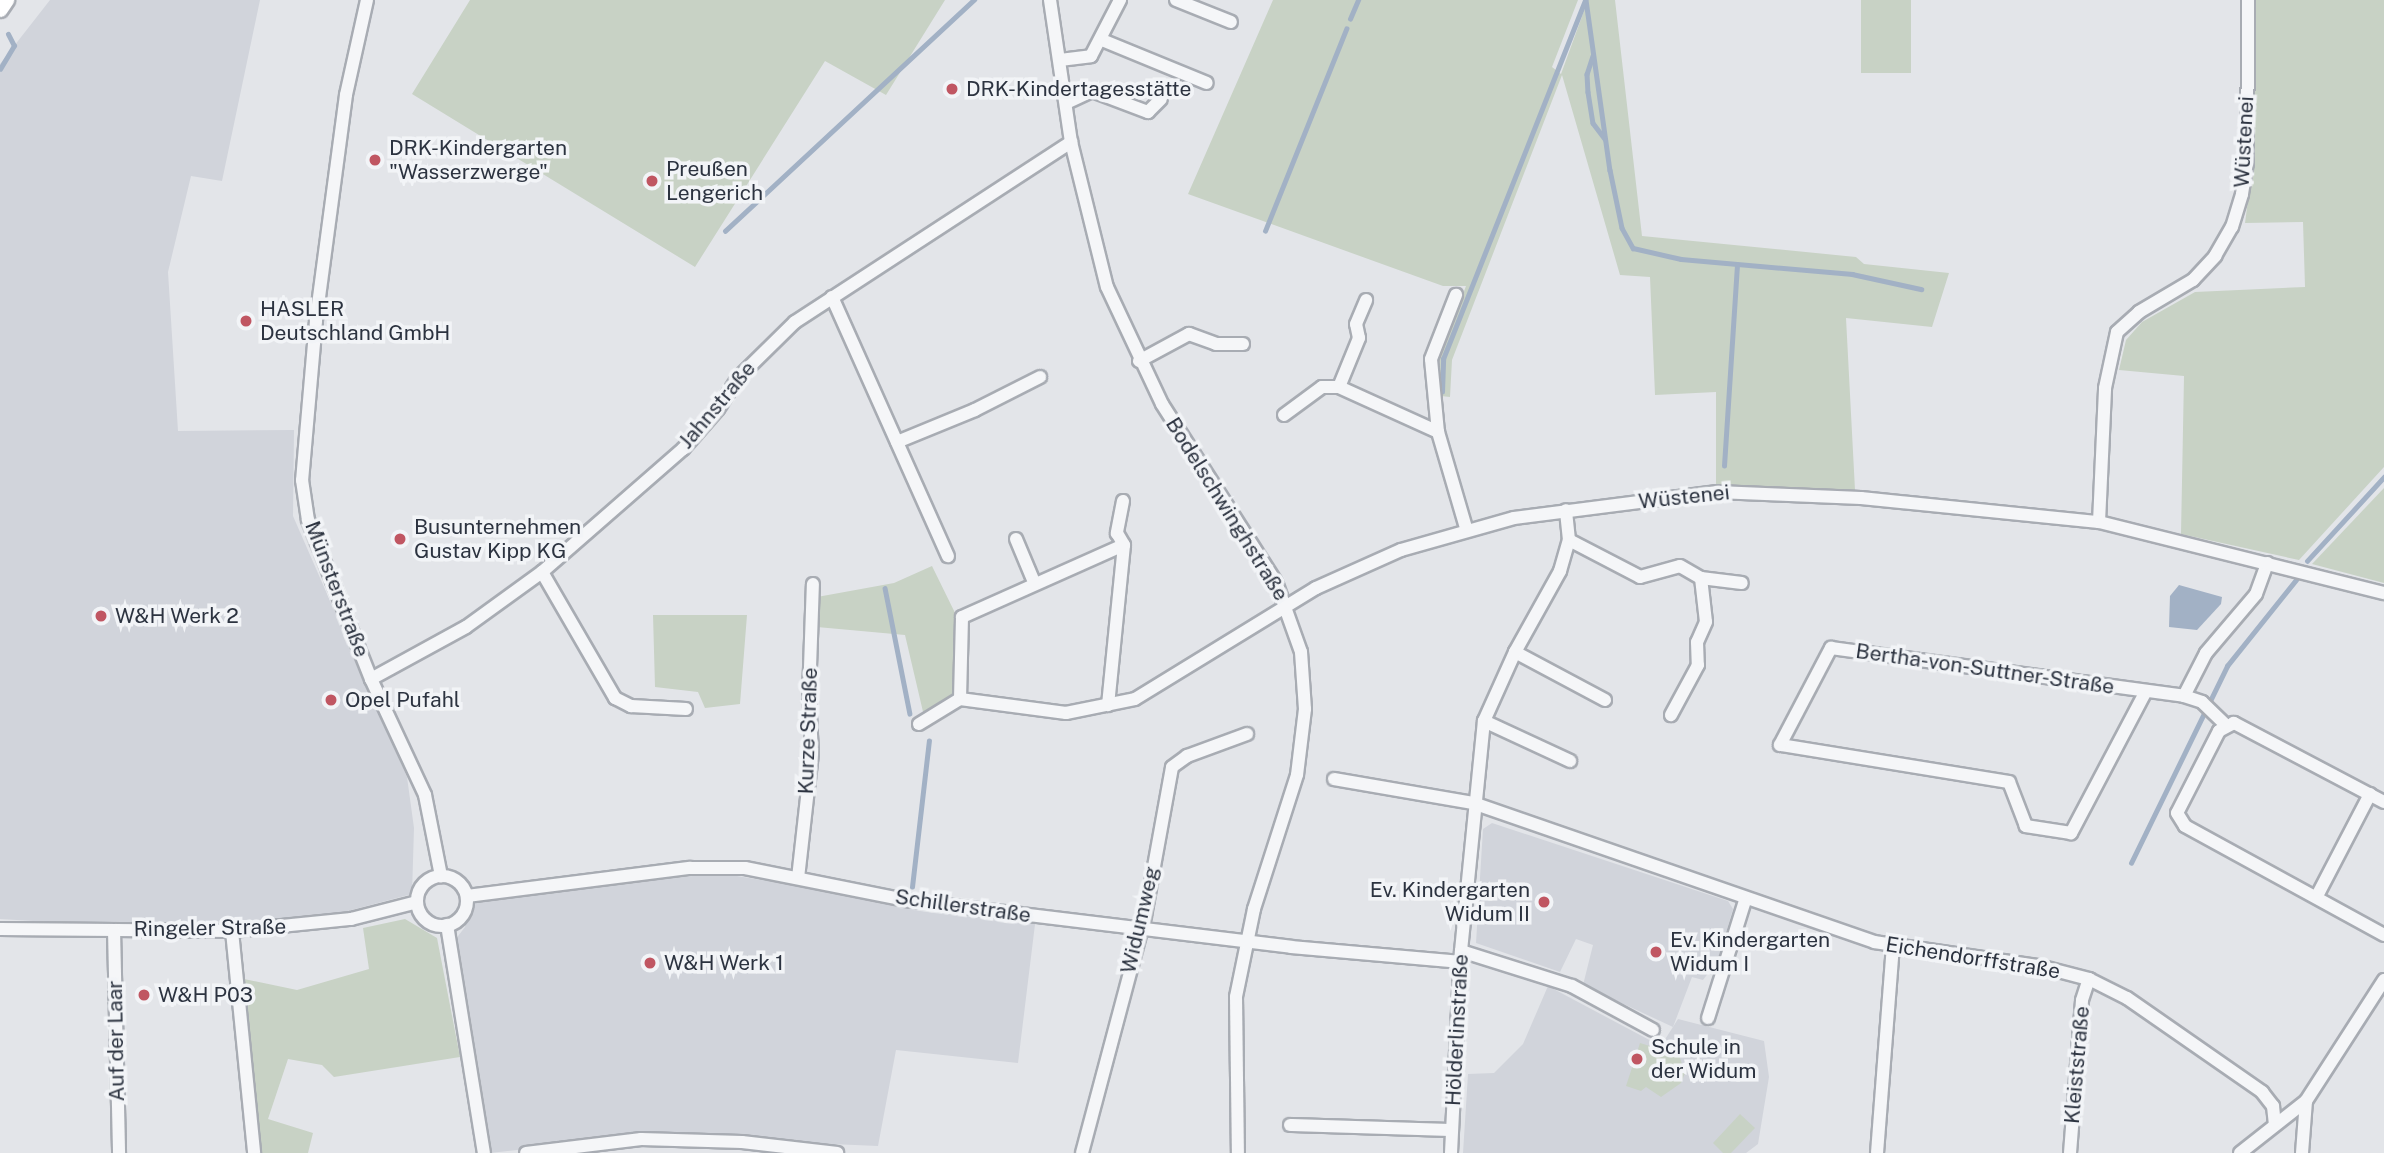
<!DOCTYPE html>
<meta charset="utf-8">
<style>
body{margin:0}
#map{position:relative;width:2384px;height:1153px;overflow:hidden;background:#e3e5e9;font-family:"Public Sans",sans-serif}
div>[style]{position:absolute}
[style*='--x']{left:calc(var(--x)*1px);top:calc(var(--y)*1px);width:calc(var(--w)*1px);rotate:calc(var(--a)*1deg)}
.built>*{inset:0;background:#d1d4db}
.green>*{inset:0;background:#c8d2c5;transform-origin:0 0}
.water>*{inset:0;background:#a2b1c5}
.stream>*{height:4.5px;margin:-2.25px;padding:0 2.25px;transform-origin:2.25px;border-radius:2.25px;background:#a2b1c5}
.roads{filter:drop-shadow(2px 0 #a8acb3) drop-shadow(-2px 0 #a8acb3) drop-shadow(0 2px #a8acb3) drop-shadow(0 -2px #a8acb3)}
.minor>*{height:12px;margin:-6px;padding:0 6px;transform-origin:6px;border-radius:6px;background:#f5f6f8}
.minor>.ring{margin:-6px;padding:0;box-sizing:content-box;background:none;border:12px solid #f5f6f8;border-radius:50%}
.major>*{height:16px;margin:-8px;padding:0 8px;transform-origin:8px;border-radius:8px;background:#fff}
.dots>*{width:19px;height:19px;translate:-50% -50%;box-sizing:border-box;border:4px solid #f2f4f7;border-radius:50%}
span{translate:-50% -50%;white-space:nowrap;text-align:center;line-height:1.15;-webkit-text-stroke:7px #f2f4f7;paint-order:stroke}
.poi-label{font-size:21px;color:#2c3340}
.left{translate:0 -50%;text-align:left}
.right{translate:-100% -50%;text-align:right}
.street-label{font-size:21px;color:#2c3340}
</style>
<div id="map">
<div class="built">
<div style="clip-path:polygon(50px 0,260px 0,222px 181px,191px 176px,168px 272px,178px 431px,294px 430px,293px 516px,407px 777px,414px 828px,412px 894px,340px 913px,231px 925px,116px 926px,0 919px,0 64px)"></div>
<div style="clip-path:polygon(1492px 823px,1728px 901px,1733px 909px,1718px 960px,1703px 980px,1692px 977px,1673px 1027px,1583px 985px,1593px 945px,1576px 939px,1560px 972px,1476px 943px,1483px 829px)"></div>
<div style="clip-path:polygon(719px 873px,919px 906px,1037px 908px,1018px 1063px,896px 1050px,878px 1146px,642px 1136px,490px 1153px,455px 940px,465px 927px,471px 901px)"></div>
<div style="clip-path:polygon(1548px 986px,1655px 1043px,1664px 1041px,1678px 1019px,1764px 1041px,1769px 1077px,1758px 1144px,1746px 1153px,1463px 1153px,1468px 1074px,1494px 1073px,1523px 1044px)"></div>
</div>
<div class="green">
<div style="clip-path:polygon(470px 0,945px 0,886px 95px,825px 61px,695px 267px,412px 94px)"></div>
<div style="clip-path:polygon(1273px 0,1578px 0,1552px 67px,1561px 74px,1588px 0,1615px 0,1642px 236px,1856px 257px,1864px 264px,1949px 273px,1932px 327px,1846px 318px,1855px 490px,1716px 486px,1716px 392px,1655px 395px,1650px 277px,1620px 275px,1562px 75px,1452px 360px,1450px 397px,1441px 396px,1438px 360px,1466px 286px,1443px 286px,1188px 194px)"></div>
<div style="left:1861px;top:0;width:50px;height:73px"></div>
<div style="clip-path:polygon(2254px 0,2384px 0,2384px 467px,2299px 560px,2181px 534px,2184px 376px,2119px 370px,2126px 340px,2142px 322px,2195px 292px,2305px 287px,2303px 222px,2245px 223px,2252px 170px)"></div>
<div style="clip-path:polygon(2384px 488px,2384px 583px,2312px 564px)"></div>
<div style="clip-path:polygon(932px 566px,959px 621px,956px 696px,924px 716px,905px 635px,817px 627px,817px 597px,894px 583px)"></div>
<div style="clip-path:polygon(653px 615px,747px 615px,740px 704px,705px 708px,698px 692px,655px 687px)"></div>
<div style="clip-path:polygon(405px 919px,437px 938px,460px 1057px,334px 1077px,322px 1065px,288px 1059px,268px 1119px,313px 1133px,308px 1153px,256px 1153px,239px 978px,297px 990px,369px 969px,363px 928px)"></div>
<div style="clip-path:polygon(1640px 1043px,1679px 1055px,1685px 1073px,1681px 1083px,1661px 1097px,1646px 1087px,1641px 1091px,1626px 1086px)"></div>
<div style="clip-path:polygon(1740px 1114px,1755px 1128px,1731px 1153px,1723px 1153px,1713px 1143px)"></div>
</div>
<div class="water">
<div style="clip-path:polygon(2179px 585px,2222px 597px,2221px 604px,2197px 630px,2169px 627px,2170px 596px)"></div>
</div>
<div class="stream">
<div style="--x:1586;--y:0;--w:172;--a:82"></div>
<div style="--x:1610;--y:170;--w:59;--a:78.3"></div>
<div style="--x:1622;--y:228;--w:23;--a:61"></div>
<div style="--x:1633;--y:248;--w:49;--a:12.9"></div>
<div style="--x:1681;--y:259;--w:172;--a:5"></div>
<div style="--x:1852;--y:274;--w:71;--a:12.3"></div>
<div style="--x:1350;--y:19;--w:21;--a:-67"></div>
<div style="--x:1593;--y:56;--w:19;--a:108"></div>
<div style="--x:1587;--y:74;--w:18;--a:87"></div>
<div style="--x:1588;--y:92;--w:31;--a:81"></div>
<div style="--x:1593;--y:123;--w:20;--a:53"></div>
<div style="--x:0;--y:69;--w:27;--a:-59"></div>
<div style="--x:14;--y:46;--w:13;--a:-117"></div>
<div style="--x:725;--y:231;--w:340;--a:-42.9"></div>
<div style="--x:1265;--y:231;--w:218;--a:-68.1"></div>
<div style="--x:1442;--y:392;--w:33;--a:-88"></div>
<div style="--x:1443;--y:359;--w:386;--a:-68.4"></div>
<div style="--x:1724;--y:466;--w:201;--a:-86.3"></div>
<div style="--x:2307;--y:561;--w:114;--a:-47.5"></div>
<div style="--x:885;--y:588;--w:128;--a:78.8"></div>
<div style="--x:2131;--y:863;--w:219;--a:-64"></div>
<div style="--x:2227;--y:666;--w:110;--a:-51.3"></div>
<div style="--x:912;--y:887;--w:147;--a:-83.4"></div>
</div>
<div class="roads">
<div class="minor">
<div style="--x:367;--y:0;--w:97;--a:102.5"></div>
<div style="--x:346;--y:95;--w:228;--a:97.6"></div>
<div style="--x:316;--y:321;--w:160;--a:95"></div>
<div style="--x:302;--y:480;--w:40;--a:81.5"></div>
<div style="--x:308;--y:520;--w:171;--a:68.4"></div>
<div style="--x:371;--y:679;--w:128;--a:65"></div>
<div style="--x:425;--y:795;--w:83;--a:78.8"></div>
<div style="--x:1050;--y:0;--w:144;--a:81.6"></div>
<div style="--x:1071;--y:142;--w:149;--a:76.1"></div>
<div style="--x:1107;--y:287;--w:129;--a:64.8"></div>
<div style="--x:1162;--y:404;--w:211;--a:57.4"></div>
<div style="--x:1276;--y:582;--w:74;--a:70.3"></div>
<div style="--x:1301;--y:652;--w:57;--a:86"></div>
<div style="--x:1305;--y:709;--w:66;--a:96.9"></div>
<div style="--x:1297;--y:775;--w:141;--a:107.8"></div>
<div style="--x:1254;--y:909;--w:90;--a:101.6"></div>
<div style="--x:1236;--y:997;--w:156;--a:89.3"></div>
<div style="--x:1176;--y:0;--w:59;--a:21.8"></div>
<div style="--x:1102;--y:40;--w:113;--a:22.3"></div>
<div style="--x:1060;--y:60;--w:31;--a:-7"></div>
<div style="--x:1091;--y:56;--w:63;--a:-62.6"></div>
<div style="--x:1066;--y:103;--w:29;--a:-25"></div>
<div style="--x:1092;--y:91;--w:60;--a:20.6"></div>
<div style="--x:1148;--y:112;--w:18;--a:-45"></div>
<div style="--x:832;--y:297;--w:284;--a:65.9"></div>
<div style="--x:1139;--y:361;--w:57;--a:-28.4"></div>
<div style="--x:1189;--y:334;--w:29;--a:20"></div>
<div style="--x:1216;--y:344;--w:27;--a:0"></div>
<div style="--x:1339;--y:387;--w:53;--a:-67.8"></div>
<div style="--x:1359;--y:338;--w:14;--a:-102"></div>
<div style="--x:1356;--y:324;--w:26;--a:-67"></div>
<div style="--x:1284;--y:415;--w:47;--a:-36.4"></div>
<div style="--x:1322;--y:387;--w:17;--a:0"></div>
<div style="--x:1339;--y:387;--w:109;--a:24.4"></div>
<div style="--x:1438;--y:432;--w:100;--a:73.7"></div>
<div style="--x:1438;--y:432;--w:73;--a:-95.5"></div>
<div style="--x:1431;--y:359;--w:69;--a:-68.7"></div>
<div style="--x:897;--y:442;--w:84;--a:-22.3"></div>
<div style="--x:975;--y:410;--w:73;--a:-26.9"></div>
<div style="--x:1123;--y:501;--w:33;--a:101"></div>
<div style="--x:1117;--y:533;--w:14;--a:60"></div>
<div style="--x:2099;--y:522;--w:134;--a:-87.4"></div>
<div style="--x:2105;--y:388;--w:57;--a:-77.9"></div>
<div style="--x:2117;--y:332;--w:30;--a:-42"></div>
<div style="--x:2139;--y:312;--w:63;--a:-30.7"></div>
<div style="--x:2193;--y:280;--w:33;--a:-47"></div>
<div style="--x:2215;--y:256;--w:34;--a:-60"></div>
<div style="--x:2232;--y:227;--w:34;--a:-73"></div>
<div style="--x:2242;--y:194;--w:31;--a:-81"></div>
<div style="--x:2247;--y:163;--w:163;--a:-89.6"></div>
<div style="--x:1016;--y:539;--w:47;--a:67.3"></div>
<div style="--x:1569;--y:540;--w:80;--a:27.5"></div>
<div style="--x:1640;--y:577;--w:41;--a:-15.4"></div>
<div style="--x:1680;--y:566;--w:24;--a:30"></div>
<div style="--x:1701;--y:578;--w:44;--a:83.5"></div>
<div style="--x:1706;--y:622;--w:22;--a:114"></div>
<div style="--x:1697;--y:642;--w:23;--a:88"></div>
<div style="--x:1698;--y:665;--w:57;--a:118.4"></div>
<div style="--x:542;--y:572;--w:146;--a:59.9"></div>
<div style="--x:615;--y:698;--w:18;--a:27"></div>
<div style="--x:631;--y:706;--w:55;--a:3.1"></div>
<div style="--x:1701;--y:578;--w:41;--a:7"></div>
<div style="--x:1515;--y:652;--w:102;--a:28.1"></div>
<div style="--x:371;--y:679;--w:108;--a:-28.7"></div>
<div style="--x:466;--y:627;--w:94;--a:-35.9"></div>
<div style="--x:542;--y:572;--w:187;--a:-41.1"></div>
<div style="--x:683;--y:449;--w:53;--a:-48.8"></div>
<div style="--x:718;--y:409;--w:38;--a:-57"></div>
<div style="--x:739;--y:377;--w:78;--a:-44.5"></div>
<div style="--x:795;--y:322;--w:330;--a:-33.1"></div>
<div style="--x:2146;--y:691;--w:161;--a:117.8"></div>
<div style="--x:2071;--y:833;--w:46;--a:-171.2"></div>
<div style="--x:2026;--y:826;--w:47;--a:-111.1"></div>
<div style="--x:2009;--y:782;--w:232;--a:-170.8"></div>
<div style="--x:1780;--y:745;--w:110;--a:-62.3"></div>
<div style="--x:1831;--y:648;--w:356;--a:7.7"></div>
<div style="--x:2184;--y:696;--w:19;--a:18"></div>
<div style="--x:2202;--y:702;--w:32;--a:44"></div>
<div style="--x:2184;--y:696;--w:48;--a:-62.9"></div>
<div style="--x:2206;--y:653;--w:77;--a:-49.7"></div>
<div style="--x:2256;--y:594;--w:33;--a:-70"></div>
<div style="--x:960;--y:699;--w:82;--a:-88.6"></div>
<div style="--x:962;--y:617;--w:177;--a:-24"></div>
<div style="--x:1124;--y:545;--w:161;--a:95.7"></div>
<div style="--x:1484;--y:721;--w:95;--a:24.9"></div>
<div style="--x:919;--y:724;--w:48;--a:-31.4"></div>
<div style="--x:960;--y:699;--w:107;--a:7.5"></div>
<div style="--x:1066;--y:713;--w:70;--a:-11.5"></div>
<div style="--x:1135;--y:699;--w:212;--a:-31.5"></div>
<div style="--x:1316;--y:588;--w:93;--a:-24.1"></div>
<div style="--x:1401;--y:550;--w:117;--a:-15.8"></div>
<div style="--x:1514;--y:518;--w:205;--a:-7.3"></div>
<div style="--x:1717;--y:492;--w:144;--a:2.4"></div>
<div style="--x:1861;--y:498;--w:239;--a:5.8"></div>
<div style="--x:2099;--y:522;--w:294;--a:14"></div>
<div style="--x:1334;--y:779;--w:141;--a:9.8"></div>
<div style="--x:1473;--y:803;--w:424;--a:19.1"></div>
<div style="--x:1874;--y:942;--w:167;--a:8.3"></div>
<div style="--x:2039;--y:966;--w:52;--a:14.6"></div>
<div style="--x:2089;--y:979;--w:42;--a:26.6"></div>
<div style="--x:2127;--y:998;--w:165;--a:34.8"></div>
<div style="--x:2262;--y:1092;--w:18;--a:52"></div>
<div style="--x:2273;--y:1106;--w:18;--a:84"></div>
<div style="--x:2384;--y:802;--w:170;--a:-152.2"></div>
<div style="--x:2234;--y:723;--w:17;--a:152"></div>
<div style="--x:2219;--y:731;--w:92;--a:117.1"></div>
<div style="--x:2177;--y:813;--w:15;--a:58"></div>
<div style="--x:2185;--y:826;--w:227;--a:28.7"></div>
<div class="ring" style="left:417px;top:876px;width:38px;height:38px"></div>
<div style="--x:798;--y:878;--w:126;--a:-83.6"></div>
<div style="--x:812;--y:753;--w:57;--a:-93"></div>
<div style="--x:809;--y:696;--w:112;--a:-88"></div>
<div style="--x:467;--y:896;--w:225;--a:-7.2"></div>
<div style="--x:690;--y:868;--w:55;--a:0"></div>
<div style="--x:745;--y:868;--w:163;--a:11.3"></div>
<div style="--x:905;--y:900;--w:389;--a:6.9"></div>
<div style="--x:1291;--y:947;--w:171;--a:5"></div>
<div style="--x:2317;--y:896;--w:115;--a:-62.5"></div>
<div style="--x:447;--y:925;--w:231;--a:80.8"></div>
<div style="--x:0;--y:929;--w:232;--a:0.5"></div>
<div style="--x:232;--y:931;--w:120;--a:-5.8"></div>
<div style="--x:351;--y:919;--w:68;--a:-14.4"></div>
<div style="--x:114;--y:930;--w:223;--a:88.7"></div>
<div style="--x:232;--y:931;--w:223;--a:84.3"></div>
<div style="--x:1461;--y:951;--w:116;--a:17.5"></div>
<div style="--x:1572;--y:986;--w:92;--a:28.5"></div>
<div style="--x:1708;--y:1018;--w:123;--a:-72.5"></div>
<div style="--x:1290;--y:1125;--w:162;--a:1.8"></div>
<div style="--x:526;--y:1153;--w:116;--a:-6.9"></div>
<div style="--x:641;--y:1139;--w:101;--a:1.7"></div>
<div style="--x:742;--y:1142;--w:96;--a:6.6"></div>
<div style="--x:1082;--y:1153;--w:245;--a:-75.1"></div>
<div style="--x:1145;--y:916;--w:151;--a:-79.7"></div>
<div style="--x:1172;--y:767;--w:19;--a:-36"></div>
<div style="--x:1187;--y:756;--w:64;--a:-20.1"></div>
<div style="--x:1451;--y:1153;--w:202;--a:-87.2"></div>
<div style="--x:1461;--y:951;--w:231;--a:-84.3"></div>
<div style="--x:1484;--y:721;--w:76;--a:-65.8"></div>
<div style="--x:1515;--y:652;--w:93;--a:-60.9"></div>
<div style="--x:1560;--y:571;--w:32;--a:-74"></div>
<div style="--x:1569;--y:540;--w:30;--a:-96"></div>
<div style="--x:1877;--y:1153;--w:210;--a:-85.6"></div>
<div style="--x:2070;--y:1153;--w:153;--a:-85.5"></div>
<div style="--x:2082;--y:1000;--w:22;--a:-72"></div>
<div style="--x:2240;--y:1153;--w:84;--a:-38.2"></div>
<div style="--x:2306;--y:1101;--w:144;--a:-57.2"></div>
<div style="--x:2302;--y:1153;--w:52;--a:-85.6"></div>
</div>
<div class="major">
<div style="--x:0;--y:9;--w:11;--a:-56"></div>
</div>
</div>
<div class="dots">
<div style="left:952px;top:89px;background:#c05662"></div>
<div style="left:375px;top:160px;background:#c05662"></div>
<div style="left:652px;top:181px;background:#c05662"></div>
<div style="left:246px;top:321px;background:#c05662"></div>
<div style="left:400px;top:539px;background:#c05662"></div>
<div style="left:101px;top:616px;background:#c05662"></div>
<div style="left:331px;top:700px;background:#c05662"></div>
<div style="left:1544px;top:902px;background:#c05662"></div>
<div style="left:1656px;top:952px;background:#c05662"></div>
<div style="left:650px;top:963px;background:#c05662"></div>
<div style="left:144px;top:995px;background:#c05662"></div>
<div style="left:1637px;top:1059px;background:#c05662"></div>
</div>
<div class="poi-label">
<span class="left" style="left:966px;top:89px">DRK-Kindertagesstätte</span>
<span class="left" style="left:389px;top:160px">DRK-Kindergarten<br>"Wasserzwerge"</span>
<span class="left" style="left:666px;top:181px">Preußen<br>Lengerich</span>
<span class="left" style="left:260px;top:321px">HASLER<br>Deutschland GmbH</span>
<span class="left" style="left:414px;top:539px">Busunternehmen<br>Gustav Kipp KG</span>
<span class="left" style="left:115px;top:616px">W&amp;H Werk 2</span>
<span class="left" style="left:345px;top:700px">Opel Pufahl</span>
<span class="right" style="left:1530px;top:902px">Ev. Kindergarten<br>Widum II</span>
<span class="left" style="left:1670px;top:952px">Ev. Kindergarten<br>Widum I</span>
<span class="left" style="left:664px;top:963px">W&amp;H Werk 1</span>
<span class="left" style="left:158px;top:995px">W&amp;H P03</span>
<span class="left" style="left:1651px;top:1059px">Schule in<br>der Widum</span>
</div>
<div class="street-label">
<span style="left:2244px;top:142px;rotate:-87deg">Wüstenei</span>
<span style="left:717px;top:405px;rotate:-50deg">Jahnstraße</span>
<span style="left:1684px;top:497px;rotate:-6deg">Wüstenei</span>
<span style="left:1227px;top:509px;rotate:58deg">Bodelschwinghstraße</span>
<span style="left:337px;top:589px;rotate:69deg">Münsterstraße</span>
<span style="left:1985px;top:669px;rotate:8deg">Bertha-von-Suttner-Straße</span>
<span style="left:808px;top:731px;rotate:-88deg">Kurze Straße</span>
<span style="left:963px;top:906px;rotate:8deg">Schillerstraße</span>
<span style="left:1140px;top:920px;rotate:-77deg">Widumweg</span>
<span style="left:210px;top:928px;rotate:-1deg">Ringeler Straße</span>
<span style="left:1973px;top:958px;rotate:9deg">Eichendorffstraße</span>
<span style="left:1457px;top:1030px;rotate:-87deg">Hölderlinstraße</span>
<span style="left:116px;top:1041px;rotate:-91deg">Auf der Laar</span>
<span style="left:2077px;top:1065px;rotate:-85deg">Kleiststraße</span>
</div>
</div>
